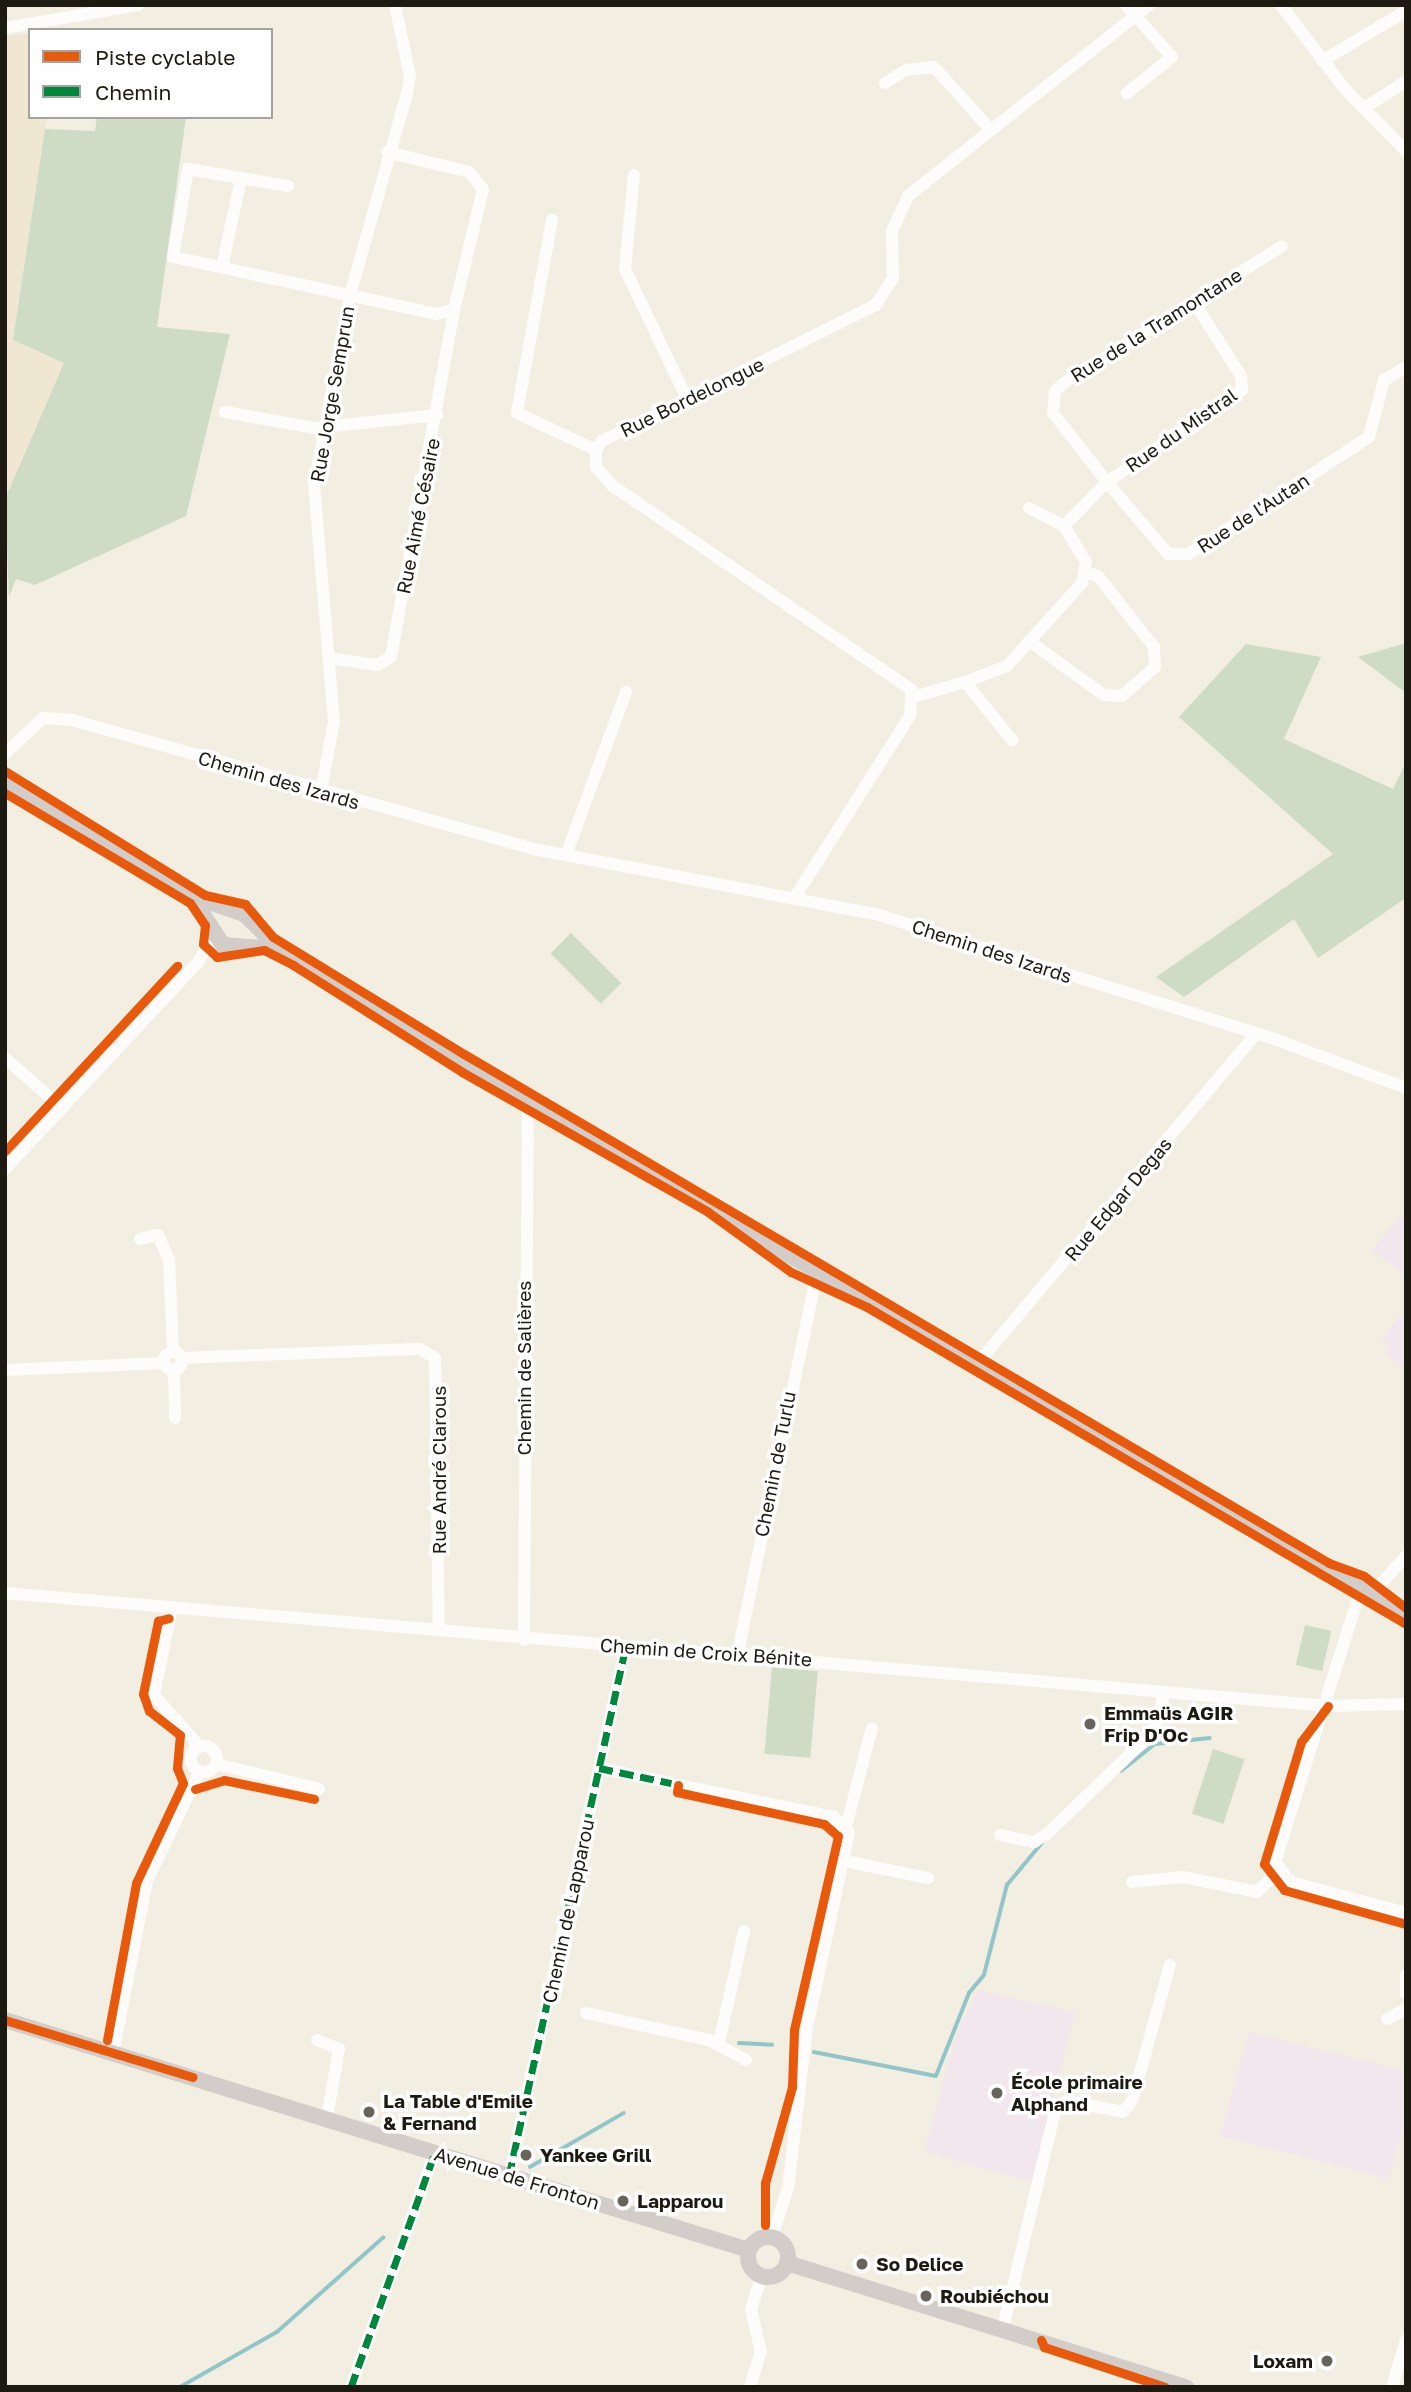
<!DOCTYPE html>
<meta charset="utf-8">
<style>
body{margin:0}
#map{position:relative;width:1411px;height:2392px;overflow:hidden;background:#f3eee2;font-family:"Golos Text",sans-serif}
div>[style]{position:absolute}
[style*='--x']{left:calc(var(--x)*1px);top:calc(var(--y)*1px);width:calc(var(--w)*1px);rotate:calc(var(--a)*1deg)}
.built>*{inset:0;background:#f0e7d2}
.education>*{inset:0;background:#f1e7ec}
.green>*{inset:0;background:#cedbc5;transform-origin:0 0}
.stream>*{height:3.5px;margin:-1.75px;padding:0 1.75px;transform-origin:1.75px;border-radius:1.75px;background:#92c5c7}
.minor>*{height:12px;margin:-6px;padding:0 6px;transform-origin:6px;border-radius:6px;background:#fdfcfb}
.minor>.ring{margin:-6px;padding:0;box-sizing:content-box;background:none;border:12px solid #fdfcfb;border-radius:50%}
.major>*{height:16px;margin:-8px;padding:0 8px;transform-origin:8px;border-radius:8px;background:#d3cdca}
.major>.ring{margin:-8px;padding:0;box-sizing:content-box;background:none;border:16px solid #d3cdca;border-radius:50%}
.quiet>*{height:7px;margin-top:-3.5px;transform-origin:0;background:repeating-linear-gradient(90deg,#00873e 0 14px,transparent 0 21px)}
.cycleway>*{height:9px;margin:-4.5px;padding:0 4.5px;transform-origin:4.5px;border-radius:4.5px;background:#e8590c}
.dots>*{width:19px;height:19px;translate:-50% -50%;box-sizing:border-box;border:4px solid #fefefe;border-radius:50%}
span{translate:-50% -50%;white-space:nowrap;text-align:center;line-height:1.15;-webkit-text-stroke:7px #fefefe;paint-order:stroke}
.street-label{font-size:19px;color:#1d1a12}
.poi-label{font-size:19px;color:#1d1a12;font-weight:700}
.left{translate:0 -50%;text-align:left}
.right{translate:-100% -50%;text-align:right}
.frame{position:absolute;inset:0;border:7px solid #1d1a12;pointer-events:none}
.legend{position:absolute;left:28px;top:28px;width:245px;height:91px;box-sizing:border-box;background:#fefefe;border:2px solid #a4a3a0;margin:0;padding:9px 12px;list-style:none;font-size:21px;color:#1d1a12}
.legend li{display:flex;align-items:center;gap:14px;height:35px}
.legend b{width:35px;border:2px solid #a4a3a0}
</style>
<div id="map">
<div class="built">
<div style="clip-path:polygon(30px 34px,30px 117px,47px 117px,13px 340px,64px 363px,5px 499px,5px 36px)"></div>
</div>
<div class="education">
<div style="clip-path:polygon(1406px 1210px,1406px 1277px,1372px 1250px)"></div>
<div style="clip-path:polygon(1406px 1310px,1406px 1370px,1385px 1353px,1390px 1345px,1381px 1338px)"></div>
<div style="clip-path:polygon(978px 1990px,1075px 2012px,1032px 2182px,924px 2152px,956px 2035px)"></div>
<div style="clip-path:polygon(1249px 2032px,1406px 2071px,1406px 2115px,1389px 2179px,1220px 2136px)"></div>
</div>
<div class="green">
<div style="clip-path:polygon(97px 117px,186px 117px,157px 327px,230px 334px,186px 516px,35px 585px,16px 579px,9px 597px,5px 499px,64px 363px,13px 340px,45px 129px,95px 131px)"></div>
<div style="clip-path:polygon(1406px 643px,1406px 693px,1358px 657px)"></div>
<div style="clip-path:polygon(1246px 644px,1321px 657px,1284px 739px,1393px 789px,1406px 762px,1406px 898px,1318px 958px,1294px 919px,1184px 997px,1156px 977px,1333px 854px,1179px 717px)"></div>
<div style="left:571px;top:933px;width:71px;height:29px;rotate:45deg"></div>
<div style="left:1305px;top:1625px;width:27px;height:41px;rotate:13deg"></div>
<div style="left:772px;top:1667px;width:46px;height:87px;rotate:5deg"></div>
<div style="left:1213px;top:1749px;width:33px;height:68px;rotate:18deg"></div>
</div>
<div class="stream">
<div style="--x:1121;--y:1771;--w:43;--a:-38.5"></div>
<div style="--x:1155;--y:1744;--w:55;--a:-6.2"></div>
<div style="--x:739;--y:2043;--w:33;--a:3"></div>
<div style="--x:814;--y:2052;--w:124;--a:11.1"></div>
<div style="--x:936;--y:2076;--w:89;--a:-68.3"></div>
<div style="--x:969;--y:1993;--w:23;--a:-50"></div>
<div style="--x:984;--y:1975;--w:93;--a:-75.7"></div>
<div style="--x:1007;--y:1885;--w:55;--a:-50.2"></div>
<div style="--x:530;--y:2167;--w:108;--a:-29.9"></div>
<div style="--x:180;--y:2387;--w:112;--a:-29.6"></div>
<div style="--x:277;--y:2332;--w:142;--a:-41.6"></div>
</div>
<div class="minor">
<div style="--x:1126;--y:5;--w:69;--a:48.5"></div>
<div style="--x:1172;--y:57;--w:58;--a:141.3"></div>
<div style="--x:1281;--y:5;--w:104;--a:52.8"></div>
<div style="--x:1344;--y:88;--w:88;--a:45.5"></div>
<div style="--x:5;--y:28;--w:135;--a:-9.8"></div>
<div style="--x:1322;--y:61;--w:98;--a:-30.8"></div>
<div style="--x:885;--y:83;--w:25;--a:-32"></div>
<div style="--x:906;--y:70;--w:28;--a:-6"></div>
<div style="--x:934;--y:67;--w:82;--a:48"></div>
<div style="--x:1364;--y:108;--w:50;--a:-32.7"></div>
<div style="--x:634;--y:175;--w:94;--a:95.5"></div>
<div style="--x:625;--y:269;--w:144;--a:64.5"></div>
<div style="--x:241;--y:178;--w:48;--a:9.7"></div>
<div style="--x:552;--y:220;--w:196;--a:100.3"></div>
<div style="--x:517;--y:413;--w:87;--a:25.1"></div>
<div style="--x:222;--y:267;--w:91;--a:-77.9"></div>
<div style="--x:241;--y:178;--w:54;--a:-170.4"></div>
<div style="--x:188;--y:169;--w:89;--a:99.7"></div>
<div style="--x:173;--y:257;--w:269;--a:12.2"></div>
<div style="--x:436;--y:314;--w:18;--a:-13"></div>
<div style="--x:454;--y:310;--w:124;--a:-76.5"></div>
<div style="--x:483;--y:189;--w:22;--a:-129"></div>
<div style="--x:469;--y:172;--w:84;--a:-166.3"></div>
<div style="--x:1194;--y:302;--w:88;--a:57.6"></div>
<div style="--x:1241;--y:376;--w:14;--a:86"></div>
<div style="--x:1242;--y:390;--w:163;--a:145.7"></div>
<div style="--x:1107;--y:482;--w:88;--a:-128"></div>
<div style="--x:1053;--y:413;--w:22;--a:-85"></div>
<div style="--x:1055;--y:391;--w:12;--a:-42"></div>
<div style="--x:1064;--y:383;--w:257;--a:-32.1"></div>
<div style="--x:225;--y:412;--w:90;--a:10.2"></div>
<div style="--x:314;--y:428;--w:124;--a:-6"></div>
<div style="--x:1029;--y:508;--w:39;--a:27"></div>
<div style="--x:1029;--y:641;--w:92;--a:35.8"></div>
<div style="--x:1104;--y:695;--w:18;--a:3"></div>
<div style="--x:1122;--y:696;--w:44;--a:-41.3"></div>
<div style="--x:1155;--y:667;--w:20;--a:-93"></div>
<div style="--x:1154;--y:647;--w:90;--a:-128.3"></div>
<div style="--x:1098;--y:576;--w:14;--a:-163"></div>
<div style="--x:329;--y:658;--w:49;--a:8.3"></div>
<div style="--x:377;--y:665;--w:16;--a:-30"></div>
<div style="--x:391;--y:657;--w:353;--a:-79.7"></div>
<div style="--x:965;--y:682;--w:45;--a:-20.9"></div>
<div style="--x:1007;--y:666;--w:112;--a:-47.9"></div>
<div style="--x:1082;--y:583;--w:21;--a:-79"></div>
<div style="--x:1086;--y:562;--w:42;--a:-121.4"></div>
<div style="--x:1064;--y:526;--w:62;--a:-45.7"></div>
<div style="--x:1107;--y:482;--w:94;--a:49.7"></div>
<div style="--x:1168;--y:554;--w:21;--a:0"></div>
<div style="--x:1189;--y:554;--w:215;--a:-33"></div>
<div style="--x:1369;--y:437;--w:59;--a:-75.3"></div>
<div style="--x:1384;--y:380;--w:26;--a:-31"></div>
<div style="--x:914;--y:697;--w:53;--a:-16.4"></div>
<div style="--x:965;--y:682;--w:75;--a:51"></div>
<div style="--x:5;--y:754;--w:52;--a:-43.5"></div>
<div style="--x:43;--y:718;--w:29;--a:4"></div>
<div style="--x:72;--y:720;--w:485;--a:15.6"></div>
<div style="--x:539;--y:850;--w:346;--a:10.8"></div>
<div style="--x:879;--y:915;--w:417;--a:17.4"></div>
<div style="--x:1277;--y:1040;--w:138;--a:20.4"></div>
<div style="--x:321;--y:791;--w:70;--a:-79.3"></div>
<div style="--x:334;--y:722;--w:238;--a:-94.8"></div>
<div style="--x:314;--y:485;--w:193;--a:-79.3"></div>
<div style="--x:350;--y:295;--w:209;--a:-74.2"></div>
<div style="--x:407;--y:94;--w:18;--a:-81"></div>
<div style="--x:410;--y:76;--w:73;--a:-101.9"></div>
<div style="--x:566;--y:855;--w:174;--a:-69.8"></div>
<div style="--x:795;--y:897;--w:214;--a:-57.6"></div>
<div style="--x:910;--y:716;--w:26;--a:-86"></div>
<div style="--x:912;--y:690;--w:363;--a:-145.7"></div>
<div style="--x:612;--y:485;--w:24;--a:-132"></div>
<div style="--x:596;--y:467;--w:17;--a:-90"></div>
<div style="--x:596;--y:450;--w:11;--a:-56"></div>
<div style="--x:602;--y:441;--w:306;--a:-26.4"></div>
<div style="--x:876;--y:305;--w:32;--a:-58"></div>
<div style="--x:893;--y:278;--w:47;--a:-91.2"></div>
<div style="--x:892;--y:231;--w:38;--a:-65"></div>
<div style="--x:908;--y:196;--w:308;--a:-38.4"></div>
<div style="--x:5;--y:1058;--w:76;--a:41.3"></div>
<div style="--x:5;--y:1169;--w:284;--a:-47"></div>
<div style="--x:199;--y:961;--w:33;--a:-63"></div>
<div style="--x:140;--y:1239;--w:18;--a:-13"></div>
<div style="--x:158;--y:1235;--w:27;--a:66"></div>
<div style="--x:169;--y:1260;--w:92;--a:87.5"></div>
<div class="ring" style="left:164px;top:1352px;width:6px;height:6px"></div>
<div style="--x:181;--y:1358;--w:239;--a:-2.2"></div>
<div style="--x:420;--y:1349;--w:17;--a:31"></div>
<div style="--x:435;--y:1358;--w:272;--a:89.2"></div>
<div style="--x:977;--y:1364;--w:432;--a:-49.8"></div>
<div style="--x:174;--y:1369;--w:49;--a:88.8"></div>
<div style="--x:5;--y:1370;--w:159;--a:-2.5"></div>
<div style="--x:1361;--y:1588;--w:287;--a:107.4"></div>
<div style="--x:1275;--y:1862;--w:26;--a:51"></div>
<div style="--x:1291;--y:1882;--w:119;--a:15.1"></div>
<div style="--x:5;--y:1593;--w:1328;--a:4.88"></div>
<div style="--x:1328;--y:1706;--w:78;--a:-1.5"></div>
<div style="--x:1372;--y:1594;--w:51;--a:-48.2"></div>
<div style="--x:172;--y:1607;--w:90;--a:101.6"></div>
<div style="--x:154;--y:1695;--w:69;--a:48.5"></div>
<div style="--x:524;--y:1640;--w:543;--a:-89.58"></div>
<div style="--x:737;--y:1656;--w:390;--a:-78.2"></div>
<div class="ring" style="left:191px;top:1746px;width:14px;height:14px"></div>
<div style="--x:216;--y:1764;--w:106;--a:13.6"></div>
<div style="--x:599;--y:1768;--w:74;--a:11.8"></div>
<div style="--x:678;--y:1785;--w:159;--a:11.6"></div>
<div style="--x:834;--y:1817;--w:22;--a:47"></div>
<div style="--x:849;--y:1833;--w:198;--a:102.2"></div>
<div style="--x:807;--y:2027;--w:162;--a:96.7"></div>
<div style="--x:788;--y:2188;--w:52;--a:108.1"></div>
<div style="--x:846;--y:1827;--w:102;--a:-75.3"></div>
<div style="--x:1000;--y:1835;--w:35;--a:12"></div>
<div style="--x:1034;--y:1842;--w:15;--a:-32"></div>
<div style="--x:1047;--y:1834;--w:147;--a:-43.9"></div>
<div style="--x:1153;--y:1732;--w:42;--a:-73.3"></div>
<div style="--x:845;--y:1861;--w:85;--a:11.6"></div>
<div style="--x:1132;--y:1882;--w:51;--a:-5.6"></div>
<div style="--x:1183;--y:1877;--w:76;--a:11.5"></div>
<div style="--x:1257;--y:1892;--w:29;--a:-44"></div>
<div style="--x:1406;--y:1975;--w:19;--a:90"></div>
<div style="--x:586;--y:2013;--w:126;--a:12.4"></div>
<div style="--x:709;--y:2040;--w:42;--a:28.4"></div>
<div style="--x:1387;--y:2019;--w:21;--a:-28"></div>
<div style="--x:317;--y:2040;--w:24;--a:22"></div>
<div style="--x:339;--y:2049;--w:70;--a:99.9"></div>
<div style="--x:719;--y:2043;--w:115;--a:-77.4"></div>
<div style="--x:113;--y:2054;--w:176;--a:-78.9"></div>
<div style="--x:147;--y:1881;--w:122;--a:-64.3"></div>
<div style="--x:509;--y:2176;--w:543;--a:-77.55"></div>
<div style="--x:1003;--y:2328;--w:226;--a:-76.5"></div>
<div style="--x:1056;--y:2108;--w:13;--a:-32"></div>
<div style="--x:1067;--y:2101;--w:57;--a:11.1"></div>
<div style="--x:1123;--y:2112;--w:14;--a:-51"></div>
<div style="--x:1132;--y:2101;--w:141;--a:-74.4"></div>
<div style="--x:351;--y:2387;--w:249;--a:-70.3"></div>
<div style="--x:750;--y:2387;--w:37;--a:-73"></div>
<div style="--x:761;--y:2352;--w:44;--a:-103.1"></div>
<div style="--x:751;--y:2309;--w:35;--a:-72"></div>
<div style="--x:1392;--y:2387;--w:49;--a:-73.4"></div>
</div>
<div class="major">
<div style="--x:5;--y:784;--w:217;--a:31.1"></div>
<div style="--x:191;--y:896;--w:56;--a:18.8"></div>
<div style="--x:244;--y:914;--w:50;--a:44.2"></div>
<div style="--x:280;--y:949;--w:213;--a:32.1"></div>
<div style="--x:460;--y:1062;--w:1096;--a:30.35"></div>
<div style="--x:192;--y:898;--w:56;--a:56.6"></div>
<div style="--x:223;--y:945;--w:55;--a:4.2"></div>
<div style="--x:5;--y:2020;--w:779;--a:17.18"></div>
<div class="ring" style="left:748px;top:2237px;width:24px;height:24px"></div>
<div style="--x:787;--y:2263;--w:418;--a:17.3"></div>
</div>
<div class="quiet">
<div style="--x:599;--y:1768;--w:74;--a:11.8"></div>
<div style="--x:509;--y:2176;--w:543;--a:-77.55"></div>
<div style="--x:351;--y:2387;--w:249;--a:-70.3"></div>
</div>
<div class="cycleway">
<div style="--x:5;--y:771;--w:235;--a:31.8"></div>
<div style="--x:205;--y:895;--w:41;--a:12.7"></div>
<div style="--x:245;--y:904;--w:43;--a:49.7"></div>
<div style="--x:273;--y:937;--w:224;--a:31.5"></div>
<div style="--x:464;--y:1054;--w:1004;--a:30.47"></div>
<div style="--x:1329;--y:1563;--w:37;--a:20"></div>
<div style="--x:1364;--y:1576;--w:53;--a:37.3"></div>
<div style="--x:5;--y:793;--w:215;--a:30.7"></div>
<div style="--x:190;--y:903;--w:27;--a:56"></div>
<div style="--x:205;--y:925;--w:19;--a:96"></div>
<div style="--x:203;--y:944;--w:19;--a:43"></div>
<div style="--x:217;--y:957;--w:48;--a:-8.5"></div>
<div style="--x:264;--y:950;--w:33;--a:27"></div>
<div style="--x:293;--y:965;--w:200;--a:32.3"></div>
<div style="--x:462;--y:1072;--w:283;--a:29.6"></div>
<div style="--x:708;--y:1212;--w:102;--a:35.9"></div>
<div style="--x:791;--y:1272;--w:84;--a:24.7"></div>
<div style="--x:867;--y:1307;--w:625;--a:30.46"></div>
<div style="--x:5;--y:1151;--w:253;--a:-47.1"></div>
<div style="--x:1328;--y:1706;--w:45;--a:126.9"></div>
<div style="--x:1301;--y:1742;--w:127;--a:106.9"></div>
<div style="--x:1264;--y:1864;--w:33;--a:52"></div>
<div style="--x:1284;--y:1890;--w:127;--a:15.6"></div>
<div style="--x:678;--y:1785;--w:7;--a:98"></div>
<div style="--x:677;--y:1792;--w:150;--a:12.3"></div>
<div style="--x:824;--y:1824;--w:18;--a:41"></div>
<div style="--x:838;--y:1836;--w:199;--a:102.8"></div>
<div style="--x:794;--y:2030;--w:57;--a:92"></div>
<div style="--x:792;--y:2087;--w:100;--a:105.7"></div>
<div style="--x:765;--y:2183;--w:42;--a:90"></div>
<div style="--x:195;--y:1789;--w:30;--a:-17"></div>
<div style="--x:224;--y:1780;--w:92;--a:11.9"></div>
<div style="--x:5;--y:2020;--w:196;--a:16.9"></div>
<div style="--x:107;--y:2040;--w:160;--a:-79.5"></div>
<div style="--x:136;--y:1883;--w:110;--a:-64.8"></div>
<div style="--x:183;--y:1783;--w:16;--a:-112"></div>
<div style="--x:177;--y:1768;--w:33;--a:-85"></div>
<div style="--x:180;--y:1735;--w:39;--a:-142"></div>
<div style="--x:149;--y:1711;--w:18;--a:-109"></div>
<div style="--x:143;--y:1694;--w:75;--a:-78.4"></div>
<div style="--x:158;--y:1621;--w:11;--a:-15"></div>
<div style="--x:1041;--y:2340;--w:8;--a:67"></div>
<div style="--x:1044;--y:2347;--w:127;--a:18.3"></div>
</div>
<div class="dots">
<div style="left:1090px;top:1724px;background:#68645b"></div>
<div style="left:997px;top:2093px;background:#68645b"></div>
<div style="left:369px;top:2112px;background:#68645b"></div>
<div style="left:526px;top:2155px;background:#68645b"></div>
<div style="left:623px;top:2201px;background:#68645b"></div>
<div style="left:862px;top:2264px;background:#68645b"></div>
<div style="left:926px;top:2296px;background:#68645b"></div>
<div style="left:1327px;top:2361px;background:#68645b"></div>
</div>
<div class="street-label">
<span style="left:1156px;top:325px;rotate:-32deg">Rue de la Tramontane</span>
<span style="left:332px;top:394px;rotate:-80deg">Rue Jorge Semprun</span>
<span style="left:692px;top:397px;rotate:-26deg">Rue Bordelongue</span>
<span style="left:1181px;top:430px;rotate:-35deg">Rue du Mistral</span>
<span style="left:1253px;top:513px;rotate:-33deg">Rue de l'Autan</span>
<span style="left:418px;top:516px;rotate:-79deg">Rue Aimé Césaire</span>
<span style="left:279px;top:780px;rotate:16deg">Chemin des Izards</span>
<span style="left:992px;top:951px;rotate:18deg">Chemin des Izards</span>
<span style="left:1118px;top:1199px;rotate:-50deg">Rue Edgar Degas</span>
<span style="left:524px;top:1368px;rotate:-90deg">Chemin de Salières</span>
<span style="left:775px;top:1464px;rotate:-79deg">Chemin de Turlu</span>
<span style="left:439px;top:1470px;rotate:-90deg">Rue André Clarous</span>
<span style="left:706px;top:1652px;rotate:4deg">Chemin de Croix Bénite</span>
<span style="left:568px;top:1911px;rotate:-78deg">Chemin de Lapparou</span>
<span style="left:517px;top:2178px;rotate:17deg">Avenue de Fronton</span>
</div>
<div class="poi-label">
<span class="left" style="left:1104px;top:1724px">Emmaüs AGIR<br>Frip D'Oc</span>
<span class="left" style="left:1011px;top:2093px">École primaire<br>Alphand</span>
<span class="left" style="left:383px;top:2112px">La Table d'Emile<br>&amp; Fernand</span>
<span class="left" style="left:540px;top:2155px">Yankee Grill</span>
<span class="left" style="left:637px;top:2201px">Lapparou</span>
<span class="left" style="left:876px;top:2264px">So Delice</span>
<span class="left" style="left:940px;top:2296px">Roubiéchou</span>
<span class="right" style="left:1313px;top:2361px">Loxam</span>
</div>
<div class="frame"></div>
<ul class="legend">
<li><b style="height:9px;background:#e8590c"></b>Piste cyclable</li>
<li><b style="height:9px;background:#00873e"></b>Chemin</li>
</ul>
</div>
